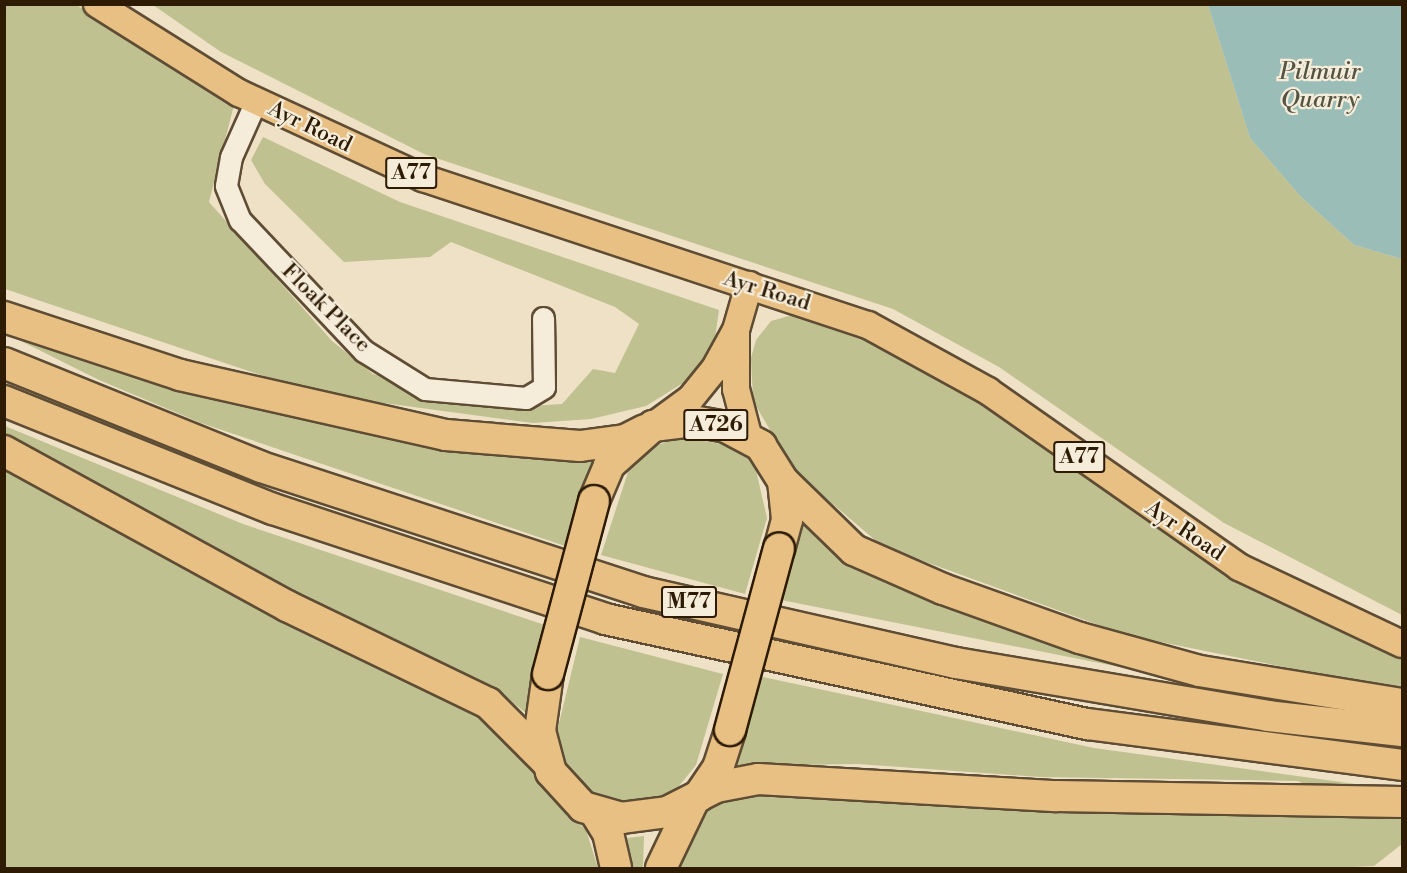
<!DOCTYPE html>
<style>
body{margin:0}
#map{position:relative;width:1407px;height:873px;overflow:hidden;background:#efe1c6;font-family:"Libre Bodoni",serif}
div>[style]{position:absolute}
[style*='--x']{left:calc(var(--x)*1px);top:calc(var(--y)*1px);width:calc(var(--w)*1px);rotate:calc(var(--a)*1deg)}
.green>*{inset:0;background:#c0c190}
.water>*{inset:0;background:#9abdb8}
.roads{filter:drop-shadow(2px 0 #5e4c34) drop-shadow(-2px 0 #5e4c34) drop-shadow(0 2px #5e4c34) drop-shadow(0 -2px #5e4c34)}
.minor>*{height:21px;margin:-10.5px;padding:0 10.5px;transform-origin:10.5px;border-radius:10.5px;background:#f5ecda}
.major>*{height:26px;margin:-13px;padding:0 13px;transform-origin:13px;border-radius:13px;background:#e8c083}
.highway>*{height:30px;margin:-15px;padding:0 15px;transform-origin:15px;border-radius:15px;background:#e8c083}
.bridges{filter:drop-shadow(2px 0 #2d1b04) drop-shadow(-2px 0 #2d1b04) drop-shadow(0 2px #2d1b04) drop-shadow(0 -2px #2d1b04)}
.highway-bridge>*{height:30px;margin:-15px;padding:0 15px;transform-origin:15px;border-radius:15px;background:#e8c083}
span{translate:-50% -50%;white-space:nowrap;text-align:center;line-height:1.15;-webkit-text-stroke:4.5px #f5ecda;paint-order:stroke}
.shield-label span{padding:2px 4px;background:#f5ecda;border:2px solid;border-radius:4px;-webkit-text-stroke-width:0}
.shield-label{font-size:21px;color:#2d1b04;font-weight:700}
.street-label{font-size:22px;color:#2d1b04}
.water-label{font-size:24px;color:#535443;font-style:italic}
.frame{position:absolute;inset:0;border:6px solid #2d1b04;pointer-events:none}
</style>
<div id="map">
<div class="green">
<div style="clip-path:polygon(75px 4px,234px 105px,209px 202px,332px 341px,373px 374px,502px 408px,562px 404px,593px 369px,615px 373px,639px 324px,615px 307px,451px 242px,430px 257px,344px 262px,265px 184px,251px 160px,263px 137px,400px 202px,719px 310px,713px 352px,688px 380px,646px 406px,591px 419px,533px 423px,317px 394px,5px 289px,5px 5px)"></div>
<div style="clip-path:polygon(153px 5px,1208px 5px,1250px 138px,1301px 197px,1354px 245px,1402px 259px,1402px 615px,1224px 523px,999px 367px,893px 309px,424px 154px,221px 52px)"></div>
<div style="clip-path:polygon(803px 312px,856px 331px,974px 392px,1199px 553px,1273px 598px,1402px 655px,1402px 691px,1126px 635px,882px 546px,794px 471px,753px 401px,751px 358px,756px 340px,771px 321px)"></div>
<div style="clip-path:polygon(4px 327px,137px 378px,230px 404px,482px 454px,597px 456px,565px 546px,201px 423px,99px 380px,5px 333px)"></div>
<div style="clip-path:polygon(5px 426px,243px 524px,545px 625px,527px 714px,502px 694px,142px 515px,5px 436px)"></div>
<div style="clip-path:polygon(680px 437px,738px 447px,755px 466px,767px 518px,745px 594px,601px 555px,630px 466px,649px 448px)"></div>
<div style="clip-path:polygon(4px 466px,89px 516px,299px 625px,502px 722px,549px 794px,586px 830px,598px 868px,5px 868px)"></div>
<div style="clip-path:polygon(803px 518px,840px 553px,1246px 692px,781px 600px)"></div>
<div style="clip-path:polygon(580px 637px,723px 674px,696px 765px,675px 791px,623px 807px,594px 798px,568px 767px,555px 740px)"></div>
<div style="clip-path:polygon(758px 676px,1094px 748px,1392px 789px,1318px 791px,1298px 781px,1040px 777px,858px 764px,734px 766px)"></div>
<div style="clip-path:polygon(762px 791px,1036px 809px,1402px 816px,1402px 844px,1374px 866px,1331px 868px,678px 868px,702px 815px,720px 799px)"></div>
<div style="clip-path:polygon(644px 836px,643px 868px,632px 868px,627px 838px)"></div>
</div>
<div class="water">
<div style="clip-path:polygon(1208px 5px,1402px 5px,1402px 259px,1354px 245px,1301px 197px,1250px 138px)"></div>
</div>
<div class="roads">
<div class="minor">
<div style="--x:256;--y:101;--w:61;--a:114.1"></div>
<div style="--x:231;--y:157;--w:29;--a:100"></div>
<div style="--x:226;--y:186;--w:37;--a:68"></div>
<div style="--x:240;--y:220;--w:180;--a:46.6"></div>
<div style="--x:364;--y:351;--w:72;--a:31.9"></div>
<div style="--x:425;--y:389;--w:101;--a:5.1"></div>
<div style="--x:526;--y:398;--w:21;--a:-31"></div>
<div style="--x:544;--y:387;--w:69;--a:-90.8"></div>
</div>
<div class="major">
<div style="--x:97;--y:4;--w:168;--a:32.1"></div>
<div style="--x:239;--y:93;--w:203;--a:24.8"></div>
<div style="--x:423;--y:178;--w:469;--a:18.3"></div>
<div style="--x:868;--y:325;--w:137;--a:28.8"></div>
<div style="--x:988;--y:391;--w:307;--a:35"></div>
<div style="--x:1239;--y:567;--w:180;--a:25.3"></div>
<div style="--x:736;--y:333;--w:56;--a:90"></div>
<div style="--x:736;--y:389;--w:52;--a:75.4"></div>
<div style="--x:653;--y:426;--w:47;--a:-36.4"></div>
<div style="--x:691;--y:398;--w:36;--a:-51"></div>
<div style="--x:714;--y:370;--w:46;--a:-61.2"></div>
<div style="--x:736;--y:330;--w:47;--a:-73.9"></div>
</div>
<div class="highway">
<div style="--x:4;--y:317;--w:185;--a:18.2"></div>
<div style="--x:180;--y:375;--w:273;--a:12.7"></div>
<div style="--x:446;--y:435;--w:134;--a:4.7"></div>
<div style="--x:580;--y:446;--w:45;--a:-7.6"></div>
<div style="--x:625;--y:440;--w:22;--a:-27"></div>
<div style="--x:4;--y:363;--w:277;--a:22"></div>
<div style="--x:261;--y:467;--w:402;--a:18.1"></div>
<div style="--x:643;--y:592;--w:321;--a:12.8"></div>
<div style="--x:956;--y:663;--w:316;--a:9.6"></div>
<div style="--x:1268;--y:716;--w:135;--a:6.4"></div>
<div style="--x:4;--y:401;--w:290;--a:21.9"></div>
<div style="--x:273;--y:509;--w:350;--a:18.3"></div>
<div style="--x:605;--y:619;--w:494;--a:12.3"></div>
<div style="--x:1088;--y:724;--w:317;--a:7.4"></div>
<div style="--x:4;--y:451;--w:323;--a:28.7"></div>
<div style="--x:287;--y:606;--w:223;--a:25.8"></div>
<div style="--x:488;--y:703;--w:81;--a:45"></div>
<div style="--x:783;--y:481;--w:99;--a:44.2"></div>
<div style="--x:854;--y:550;--w:97;--a:23.7"></div>
<div style="--x:943;--y:589;--w:145;--a:19.7"></div>
<div style="--x:1080;--y:638;--w:124;--a:15.4"></div>
<div style="--x:1200;--y:671;--w:205;--a:9.3"></div>
<div style="--x:594;--y:501;--w:39;--a:-67"></div>
<div style="--x:609;--y:465;--w:59;--a:-41.6"></div>
<div style="--x:653;--y:426;--w:40;--a:-7.1"></div>
<div style="--x:693;--y:421;--w:34;--a:10"></div>
<div style="--x:726;--y:427;--w:40;--a:28"></div>
<div style="--x:761;--y:446;--w:41;--a:57.8"></div>
<div style="--x:783;--y:481;--w:39;--a:84"></div>
<div style="--x:787;--y:520;--w:30;--a:105"></div>
<div style="--x:548;--y:674;--w:58;--a:98"></div>
<div style="--x:540;--y:731;--w:42;--a:75"></div>
<div style="--x:551;--y:772;--w:47;--a:47.6"></div>
<div style="--x:583;--y:807;--w:40;--a:16"></div>
<div style="--x:621;--y:818;--w:46;--a:-7.4"></div>
<div style="--x:667;--y:812;--w:55;--a:-27"></div>
<div style="--x:716;--y:787;--w:43;--a:-10.8"></div>
<div style="--x:758;--y:779;--w:299;--a:3.3"></div>
<div style="--x:1057;--y:796;--w:345;--a:1"></div>
<div style="--x:699;--y:796;--w:34;--a:-56"></div>
<div style="--x:718;--y:768;--w:40;--a:-72"></div>
<div style="--x:595;--y:812;--w:25;--a:58"></div>
<div style="--x:608;--y:833;--w:36;--a:77"></div>
<div style="--x:661;--y:868;--w:76;--a:-64.4"></div>
</div>
</div>
<div class="bridges">
<div class="highway-bridge">
<div style="--x:548;--y:674;--w:179;--a:-75.1"></div>
<div style="--x:730;--y:730;--w:188;--a:-74.9"></div>
</div>
</div>
<div class="shield-label">
<span style="left:411px;top:173px">A77</span>
<span style="left:716px;top:425px">A726</span>
<span style="left:1079px;top:457px">A77</span>
<span style="left:689px;top:602px">M77</span>
</div>
<div class="street-label">
<span style="left:310px;top:127px;rotate:26deg">Ayr Road</span>
<span style="left:767px;top:291px;rotate:17deg">Ayr Road</span>
<span style="left:326px;top:308px;rotate:45deg">Floak Place</span>
<span style="left:1185px;top:531px;rotate:34deg">Ayr Road</span>
</div>
<div class="water-label">
<span style="left:1320px;top:87px">Pilmuir<br>Quarry</span>
</div>
<div class="frame"></div>
</div>
